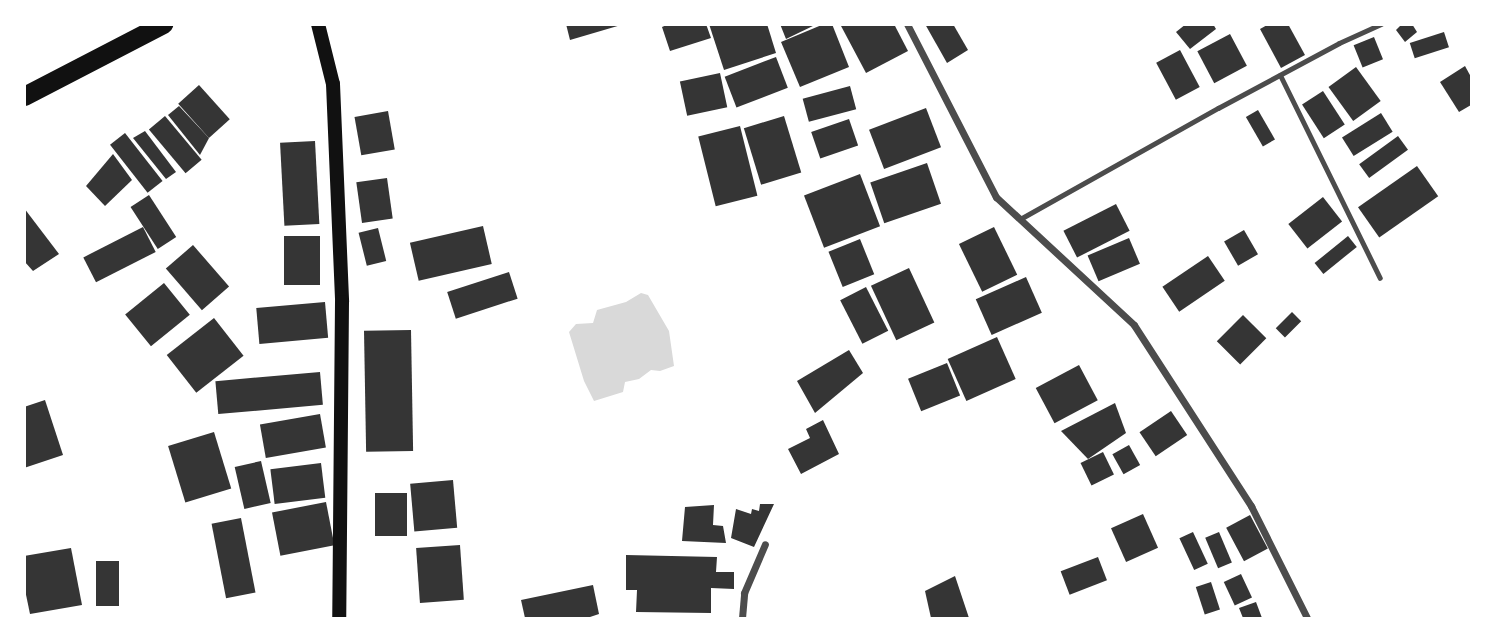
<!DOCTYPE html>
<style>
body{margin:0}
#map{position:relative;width:1496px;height:643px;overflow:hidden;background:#fff;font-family:"Asap Condensed",sans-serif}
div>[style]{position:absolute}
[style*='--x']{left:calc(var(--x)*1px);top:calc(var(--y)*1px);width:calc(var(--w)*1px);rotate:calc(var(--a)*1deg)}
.water>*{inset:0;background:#d9d9d9}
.building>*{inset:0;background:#353535;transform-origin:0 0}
.service>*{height:5px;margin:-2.5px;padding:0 2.5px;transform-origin:2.5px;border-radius:2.5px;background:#4c4c4c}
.minor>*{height:7px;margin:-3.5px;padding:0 3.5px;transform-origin:3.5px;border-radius:3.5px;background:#4c4c4c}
.secondary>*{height:14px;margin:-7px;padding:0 7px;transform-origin:7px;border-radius:7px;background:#111}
.trunk>*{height:19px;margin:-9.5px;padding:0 9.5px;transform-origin:9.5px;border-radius:9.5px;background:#111}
span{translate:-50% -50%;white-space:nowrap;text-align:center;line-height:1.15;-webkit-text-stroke:5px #fff;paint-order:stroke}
.frame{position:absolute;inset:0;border:26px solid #fff;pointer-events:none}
</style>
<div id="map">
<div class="water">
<div style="clip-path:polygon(641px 293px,648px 295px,669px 331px,674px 366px,660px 371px,651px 370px,639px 379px,625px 382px,623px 392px,594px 401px,584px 381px,569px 332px,576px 324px,593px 323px,597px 310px,626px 302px)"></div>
</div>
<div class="building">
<div style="clip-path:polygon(566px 24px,621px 24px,621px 25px,570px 40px)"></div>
<div style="clip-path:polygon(669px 24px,706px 24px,711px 38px,670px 51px,662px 27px)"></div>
<div style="clip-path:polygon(709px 24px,767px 24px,776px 53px,724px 70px)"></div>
<div style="clip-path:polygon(780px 24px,817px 24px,786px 39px)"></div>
<div style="clip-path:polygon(824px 24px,832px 24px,849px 67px,800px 87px,781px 42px)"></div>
<div style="clip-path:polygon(840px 24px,894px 24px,908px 51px,866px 73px)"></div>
<div style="clip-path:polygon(925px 24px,953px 24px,968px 50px,947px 63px)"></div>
<div style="clip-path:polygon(1186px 24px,1213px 24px,1216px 29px,1190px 49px,1176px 32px)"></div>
<div style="clip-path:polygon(1269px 24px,1288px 24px,1305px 55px,1281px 68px,1260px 29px)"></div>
<div style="clip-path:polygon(1402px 24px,1412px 24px,1417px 32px,1405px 42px,1396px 30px)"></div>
<div style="left:1444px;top:32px;width:16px;height:36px;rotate:72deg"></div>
<div style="left:1230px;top:34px;width:36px;height:37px;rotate:62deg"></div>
<div style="left:1374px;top:37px;width:24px;height:22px;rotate:68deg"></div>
<div style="left:1180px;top:50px;width:42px;height:27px;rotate:62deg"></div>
<div style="left:776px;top:57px;width:33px;height:55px;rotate:69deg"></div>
<div style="clip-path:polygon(1465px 66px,1471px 77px,1471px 105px,1459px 112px,1440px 82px)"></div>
<div style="left:1356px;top:67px;width:42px;height:34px;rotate:54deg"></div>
<div style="left:720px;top:73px;width:35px;height:41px;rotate:78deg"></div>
<div style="left:199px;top:85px;width:46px;height:28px;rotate:48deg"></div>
<div style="left:850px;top:86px;width:24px;height:49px;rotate:75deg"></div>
<div style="left:1323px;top:91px;width:40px;height:25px;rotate:57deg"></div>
<div style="clip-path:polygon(179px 106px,209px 138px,200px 155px,168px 115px)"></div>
<div style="left:926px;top:108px;width:42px;height:61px;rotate:69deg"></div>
<div style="left:1258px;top:110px;width:34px;height:14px;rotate:60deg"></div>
<div style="left:388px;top:111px;width:39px;height:34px;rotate:80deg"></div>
<div style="left:1381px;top:113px;width:22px;height:46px;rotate:58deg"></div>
<div style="left:165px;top:116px;width:57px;height:21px;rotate:50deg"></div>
<div style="left:784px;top:116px;width:59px;height:42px;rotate:73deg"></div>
<div style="left:849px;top:119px;width:28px;height:40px;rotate:71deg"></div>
<div style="left:740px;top:126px;width:72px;height:43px;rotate:76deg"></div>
<div style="clip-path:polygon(145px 131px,176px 172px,166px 179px,133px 138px)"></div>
<div style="left:125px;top:133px;width:61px;height:19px;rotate:52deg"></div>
<div style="left:1398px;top:136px;width:17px;height:48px;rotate:54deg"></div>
<div style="left:315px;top:141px;width:83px;height:35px;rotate:87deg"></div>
<div style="clip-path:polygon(113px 154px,132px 180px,105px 206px,86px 186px)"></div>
<div style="left:927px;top:163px;width:43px;height:60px;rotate:71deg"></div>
<div style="left:1417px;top:166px;width:37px;height:72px;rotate:55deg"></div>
<div style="left:860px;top:174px;width:56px;height:60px;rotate:69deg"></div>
<div style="left:387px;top:178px;width:41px;height:31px;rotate:82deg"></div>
<div style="left:149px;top:195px;width:50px;height:22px;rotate:57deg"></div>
<div style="left:1323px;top:197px;width:31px;height:44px;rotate:52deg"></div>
<div style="left:1116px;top:204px;width:30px;height:59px;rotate:63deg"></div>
<div style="clip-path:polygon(24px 208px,59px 254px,33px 271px,24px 261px)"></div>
<div style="left:483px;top:226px;width:39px;height:75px;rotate:77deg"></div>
<div style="left:143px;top:227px;width:28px;height:67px;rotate:63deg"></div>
<div style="left:994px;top:227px;width:53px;height:39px;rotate:64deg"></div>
<div style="left:378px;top:228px;width:34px;height:20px;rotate:76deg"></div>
<div style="left:1244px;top:230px;width:28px;height:23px;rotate:60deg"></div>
<div style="left:284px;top:236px;width:36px;height:49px"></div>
<div style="left:1348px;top:236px;width:14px;height:43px;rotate:51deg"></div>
<div style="left:1129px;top:238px;width:28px;height:45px;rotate:67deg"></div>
<div style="left:860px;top:239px;width:38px;height:34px;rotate:68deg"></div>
<div style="left:193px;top:245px;width:55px;height:36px;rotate:49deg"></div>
<div style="left:1208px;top:256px;width:30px;height:55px;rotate:56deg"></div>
<div style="left:909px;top:268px;width:60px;height:42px;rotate:65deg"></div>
<div style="left:509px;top:272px;width:28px;height:65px;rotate:72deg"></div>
<div style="left:1026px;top:277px;width:39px;height:55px;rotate:66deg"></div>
<div style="left:164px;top:283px;width:41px;height:50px;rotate:51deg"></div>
<div style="left:866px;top:287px;width:49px;height:29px;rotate:63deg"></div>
<div style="left:325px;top:302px;width:36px;height:69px;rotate:85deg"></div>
<div style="left:1292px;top:312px;width:13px;height:23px;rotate:45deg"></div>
<div style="left:1243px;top:315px;width:33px;height:37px;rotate:45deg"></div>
<div style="left:214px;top:318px;width:48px;height:60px;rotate:52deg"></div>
<div style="left:411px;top:330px;width:121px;height:47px;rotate:89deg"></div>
<div style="left:997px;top:337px;width:46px;height:54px;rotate:66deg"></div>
<div style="clip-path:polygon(849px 350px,863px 373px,815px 413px,797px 381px)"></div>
<div style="left:947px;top:363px;width:35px;height:42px;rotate:68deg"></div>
<div style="left:1079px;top:365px;width:40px;height:49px;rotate:62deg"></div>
<div style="left:320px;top:372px;width:33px;height:105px;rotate:85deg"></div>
<div style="clip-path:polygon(45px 400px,63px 455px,24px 468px,24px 407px)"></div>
<div style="clip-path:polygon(1115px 403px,1126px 433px,1088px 459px,1061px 431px)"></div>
<div style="left:1171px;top:411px;width:29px;height:38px;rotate:56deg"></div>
<div style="left:320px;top:414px;width:34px;height:61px;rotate:80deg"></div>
<div style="clip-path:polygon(823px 420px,839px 454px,801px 474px,788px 449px,810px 438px,806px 429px)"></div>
<div style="left:214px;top:432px;width:59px;height:48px;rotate:73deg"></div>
<div style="left:1129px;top:445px;width:23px;height:19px;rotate:61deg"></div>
<div style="left:1103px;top:452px;width:25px;height:25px;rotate:64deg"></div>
<div style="left:261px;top:461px;width:43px;height:27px;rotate:77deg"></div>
<div style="left:321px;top:463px;width:35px;height:51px;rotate:83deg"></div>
<div style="left:453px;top:480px;width:48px;height:43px;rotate:85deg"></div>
<div style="left:375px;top:493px;width:32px;height:43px"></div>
<div style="left:326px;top:502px;width:44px;height:55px;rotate:79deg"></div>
<div style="clip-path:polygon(760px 504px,774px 504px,754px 547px,731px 538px,736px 509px,751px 514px,752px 509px,759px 511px)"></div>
<div style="clip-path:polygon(714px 505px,713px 525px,723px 526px,726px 543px,682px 541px,685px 507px)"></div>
<div style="left:1143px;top:514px;width:37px;height:35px;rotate:66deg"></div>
<div style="left:1250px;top:515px;width:38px;height:27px;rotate:62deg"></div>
<div style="left:241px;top:518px;width:76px;height:30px;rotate:79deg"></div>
<div style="left:1193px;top:532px;width:35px;height:15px;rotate:65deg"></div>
<div style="left:1219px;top:532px;width:33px;height:15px;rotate:67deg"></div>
<div style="left:460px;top:545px;width:55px;height:44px;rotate:86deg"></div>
<div style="clip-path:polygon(71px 548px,82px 605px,30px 614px,24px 585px,24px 556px)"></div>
<div style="clip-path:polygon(626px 555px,717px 557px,716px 572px,734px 572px,734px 589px,711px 588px,711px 613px,636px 612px,637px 590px,626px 590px)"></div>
<div style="left:1098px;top:557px;width:25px;height:40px;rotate:69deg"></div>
<div style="left:96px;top:561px;width:23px;height:45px"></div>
<div style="left:1241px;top:574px;width:26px;height:19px;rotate:65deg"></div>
<div style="clip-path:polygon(955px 576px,969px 618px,931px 618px,925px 591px)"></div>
<div style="left:1211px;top:582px;width:29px;height:16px;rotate:72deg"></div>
<div style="clip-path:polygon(593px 585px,599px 614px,587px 618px,525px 618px,521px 600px)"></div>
<div style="clip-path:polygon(1256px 602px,1262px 618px,1243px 618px,1239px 608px)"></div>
</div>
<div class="service">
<div style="--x:1280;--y:75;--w:226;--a:63.8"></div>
<div style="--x:1020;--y:219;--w:227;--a:-29.3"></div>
<div style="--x:1218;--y:108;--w:137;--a:-28.2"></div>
<div style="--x:1339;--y:43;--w:46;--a:-24.3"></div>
</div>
<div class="minor">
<div style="--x:907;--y:24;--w:195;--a:62.8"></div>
<div style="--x:996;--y:197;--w:188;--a:42.8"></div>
<div style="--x:1134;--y:325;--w:216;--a:57.1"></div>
<div style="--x:1251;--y:506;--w:125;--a:63.4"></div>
<div style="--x:742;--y:618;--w:25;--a:-85"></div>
<div style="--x:744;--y:593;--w:53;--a:-66.8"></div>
</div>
<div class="secondary">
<div style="--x:318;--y:24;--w:62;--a:76"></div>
<div style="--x:333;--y:84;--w:218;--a:87.6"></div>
<div style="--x:342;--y:302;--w:316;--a:90.5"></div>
</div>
<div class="trunk">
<div style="--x:24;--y:96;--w:157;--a:-27.4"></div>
</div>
<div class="frame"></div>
</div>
